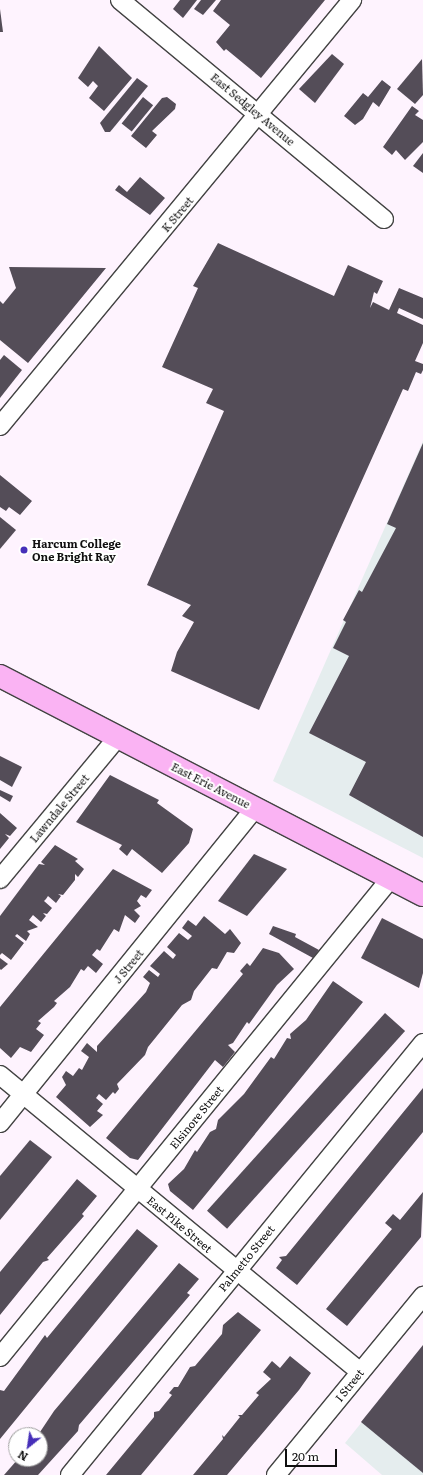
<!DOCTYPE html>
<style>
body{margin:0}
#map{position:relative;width:423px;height:1475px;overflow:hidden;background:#fef3fe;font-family:Literata,serif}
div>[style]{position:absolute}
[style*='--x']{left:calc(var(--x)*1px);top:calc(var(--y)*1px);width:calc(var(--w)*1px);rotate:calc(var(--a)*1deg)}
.industrial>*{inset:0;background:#e5edee}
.building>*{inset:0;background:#544d58;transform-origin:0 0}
.roads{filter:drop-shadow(1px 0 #434343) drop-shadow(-1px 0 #434343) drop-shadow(0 1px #434343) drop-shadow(0 -1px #434343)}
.minor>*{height:18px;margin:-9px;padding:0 9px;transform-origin:9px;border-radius:9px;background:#fff}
.secondary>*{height:22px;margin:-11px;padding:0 11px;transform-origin:11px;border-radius:11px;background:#fab3f3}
.dots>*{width:11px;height:11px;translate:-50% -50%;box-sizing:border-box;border:2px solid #fff;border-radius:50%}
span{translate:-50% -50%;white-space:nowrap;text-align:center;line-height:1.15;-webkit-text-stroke:4px #fff;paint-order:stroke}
.street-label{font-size:11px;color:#101010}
.poi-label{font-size:11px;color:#101010;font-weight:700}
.left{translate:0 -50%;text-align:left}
.north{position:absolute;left:8px;top:1427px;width:40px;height:40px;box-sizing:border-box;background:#fff;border:1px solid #9f9f9f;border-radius:50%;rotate:210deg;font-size:11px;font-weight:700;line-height:16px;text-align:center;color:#101010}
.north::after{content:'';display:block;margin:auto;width:14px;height:18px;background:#462fb9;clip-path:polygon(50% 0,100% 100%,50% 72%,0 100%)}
.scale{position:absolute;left:285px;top:1449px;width:52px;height:18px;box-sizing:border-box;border:2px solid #101010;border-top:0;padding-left:5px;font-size:12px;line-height:14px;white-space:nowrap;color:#101010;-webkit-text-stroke:3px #fff;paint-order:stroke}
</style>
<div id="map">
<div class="industrial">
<div style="clip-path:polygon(423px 441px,423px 858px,273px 781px)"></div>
<div style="clip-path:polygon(423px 1346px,423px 1475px,382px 1475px,345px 1443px)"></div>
</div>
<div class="building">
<div style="clip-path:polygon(180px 0,197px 0,183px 18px,173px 9px)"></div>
<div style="clip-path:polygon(201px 0,216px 0,203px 15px,194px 9px)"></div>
<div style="clip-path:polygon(221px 0,325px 0,261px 78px,226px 49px,224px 51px,216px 42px,230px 25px,213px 11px)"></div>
<div style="clip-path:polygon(0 9px,3px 32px,0 32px)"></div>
<div style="clip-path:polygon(99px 46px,132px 78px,104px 111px,89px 98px,98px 86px,93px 81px,88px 87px,78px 78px)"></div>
<div style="clip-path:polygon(332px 54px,344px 64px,315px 103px,299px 89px)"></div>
<div style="clip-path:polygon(422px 59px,423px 95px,415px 104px,397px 89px)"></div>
<div style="clip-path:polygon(137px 78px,148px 86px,110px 132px,105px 132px,100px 123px)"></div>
<div style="clip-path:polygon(382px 80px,391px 87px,379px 107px,373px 102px,363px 119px,355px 125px,344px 116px,363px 93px,368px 97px)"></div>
<div style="left:143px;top:97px;width:13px;height:34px;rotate:39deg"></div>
<div style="clip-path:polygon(167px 97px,176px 104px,175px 109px,152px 131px,157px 135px,146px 148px,131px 136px,162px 98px)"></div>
<div style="clip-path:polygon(412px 106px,419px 111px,415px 115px,423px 120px,423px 142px,405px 160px,396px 150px,392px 155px,383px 147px)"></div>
<div style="clip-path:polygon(423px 153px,423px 173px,413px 166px)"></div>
<div style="clip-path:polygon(140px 177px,165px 198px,150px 215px,115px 190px,119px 185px,127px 192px)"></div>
<div style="clip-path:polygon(218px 243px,334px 296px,348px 265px,383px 281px,377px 294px,374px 292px,370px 308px,373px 302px,389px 310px,399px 288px,423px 298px,423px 319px,399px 308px,397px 313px,423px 325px,423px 343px,415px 361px,423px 364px,423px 370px,421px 374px,416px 372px,408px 391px,403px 389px,259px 710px,171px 671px,177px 652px,194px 622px,182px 616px,191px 605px,147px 585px,224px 411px,206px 403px,213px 389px,162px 367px,198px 288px,193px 286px)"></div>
<div style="clip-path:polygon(9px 267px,106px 268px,28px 363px,0 340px,0 301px,3px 304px,16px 288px)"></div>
<div style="clip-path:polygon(4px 355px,22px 370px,0 398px,0 360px)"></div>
<div style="clip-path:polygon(423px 443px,423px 837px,349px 795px,366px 762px,309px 733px,349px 656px,333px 648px,346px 622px,343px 620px,359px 590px,362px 592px,396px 528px,387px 524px)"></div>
<div style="clip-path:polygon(0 475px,32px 501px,20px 515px,9px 507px,6px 511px,0 507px)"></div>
<div style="clip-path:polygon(0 517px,16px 530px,0 549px)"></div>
<div style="clip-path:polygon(0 756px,22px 767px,12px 787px,0 780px)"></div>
<div style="clip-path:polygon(110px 775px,159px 800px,157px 803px,193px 829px,189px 843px,162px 873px,132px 849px,127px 856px,119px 849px,122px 845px,76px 822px)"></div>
<div style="clip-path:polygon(0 790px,13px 796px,10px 802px,0 796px)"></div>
<div style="clip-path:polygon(0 813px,17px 828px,10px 836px,5px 834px,9px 838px,0 849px)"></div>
<div style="clip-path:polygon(55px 845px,78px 859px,75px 861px,84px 869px,78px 877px,75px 874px,75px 880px,63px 895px,58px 894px,61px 896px,56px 903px,48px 896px,46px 899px,44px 901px,52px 908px,47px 914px,43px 913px,46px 916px,41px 922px,33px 915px,29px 920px,38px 927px,27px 931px,30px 934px,26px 941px,17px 934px,15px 936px,24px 943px,11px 960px,2px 953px,0 955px,0 916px,39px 864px,45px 865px,41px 862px)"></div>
<div style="clip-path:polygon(254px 854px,287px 869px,247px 916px,218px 901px)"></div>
<div style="clip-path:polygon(113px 869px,152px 890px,146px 898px,141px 895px,137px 901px,141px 906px,134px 910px,140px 916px,135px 923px,125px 915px,119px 932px,114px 929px,100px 951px,97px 949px,92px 955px,103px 964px,96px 973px,88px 966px,84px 971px,81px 969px,70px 987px,54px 1001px,57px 1003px,54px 1007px,38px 1021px,41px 1023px,36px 1029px,44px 1035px,31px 1052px,20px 1047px,11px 1058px,0 1048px,0 1007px)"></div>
<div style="clip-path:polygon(204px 916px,225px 934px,230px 929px,241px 943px,234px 953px,227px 952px,217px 969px,212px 968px,194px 991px,191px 1000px,182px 1005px,148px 1047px,145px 1055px,117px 1084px,119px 1089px,115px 1094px,113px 1092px,106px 1100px,99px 1094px,96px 1098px,103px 1104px,97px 1111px,103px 1115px,90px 1127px,56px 1097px,66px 1085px,62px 1077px,66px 1071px,73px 1076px,79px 1068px,82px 1070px,89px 1057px,81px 1051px,87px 1043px,97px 1052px,97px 1046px,146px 992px,150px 983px,143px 977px,149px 970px,158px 977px,160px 974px,150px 966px,164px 951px,173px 959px,176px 955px,167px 947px,179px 933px,188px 940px,192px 936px,182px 928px,188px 920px,196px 926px)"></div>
<div style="clip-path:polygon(382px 918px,423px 939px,423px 973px,419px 988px,361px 958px)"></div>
<div style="clip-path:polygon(273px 926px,296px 934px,295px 937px,319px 950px,313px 958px,269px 934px)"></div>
<div style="clip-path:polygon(263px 948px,279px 953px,294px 969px,277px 985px,249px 1024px,247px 1022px,233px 1043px,228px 1045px,235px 1052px,223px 1067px,215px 1060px,138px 1160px,130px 1158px,106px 1138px,243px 974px,240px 971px,247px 963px,250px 966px)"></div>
<div style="clip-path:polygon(0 958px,8px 964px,1px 970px,0 969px)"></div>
<div style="clip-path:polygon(333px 981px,363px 1002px,193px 1210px,170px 1191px,168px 1184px,184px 1169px,195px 1150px,197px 1152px,210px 1132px,216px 1129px,218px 1120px,244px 1094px,271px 1057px,274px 1059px,287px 1038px,291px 1039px,290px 1034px,306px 1020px)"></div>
<div style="left:385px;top:1013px;width:27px;height:266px;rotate:42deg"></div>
<div style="clip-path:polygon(423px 1088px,423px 1132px,297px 1285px,276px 1268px,282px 1260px,279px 1257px,286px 1256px)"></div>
<div style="clip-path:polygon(30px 1140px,52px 1157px,0 1220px,0 1176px)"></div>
<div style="clip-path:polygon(77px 1179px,97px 1196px,82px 1214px,84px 1216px,47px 1258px,49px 1260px,43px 1262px,0 1315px,0 1272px)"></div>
<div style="clip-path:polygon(423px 1192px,421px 1237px,347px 1326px,326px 1309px,392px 1229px,385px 1223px,393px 1214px,400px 1220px)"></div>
<div style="clip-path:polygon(137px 1229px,158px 1246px,0 1439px,0 1390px,4px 1391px,45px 1335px,47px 1338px)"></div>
<div style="clip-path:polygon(179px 1263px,199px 1279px,187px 1293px,190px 1295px,79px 1425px,78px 1431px,38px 1475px,4px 1475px,18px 1459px,40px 1459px,38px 1435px,54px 1411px)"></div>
<div style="clip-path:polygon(238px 1312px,261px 1330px,141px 1475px,106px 1475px,154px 1417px,154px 1412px,159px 1411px,172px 1395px,169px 1393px,174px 1387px,178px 1387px,190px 1367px,195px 1366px,222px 1334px,223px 1325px)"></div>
<div style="clip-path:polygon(423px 1345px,423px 1473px,361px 1422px)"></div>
<div style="clip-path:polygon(290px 1356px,311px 1373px,299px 1390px,227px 1475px,193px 1475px,223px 1439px,222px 1435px,224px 1437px,240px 1417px,238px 1415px,242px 1415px,259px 1395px,256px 1393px,271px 1379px,263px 1372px,272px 1361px,280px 1368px)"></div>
</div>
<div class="roads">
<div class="minor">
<div style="--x:120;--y:0;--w:343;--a:39.7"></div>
<div style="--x:0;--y:426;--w:553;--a:-50.43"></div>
<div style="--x:0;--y:879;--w:185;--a:-50.3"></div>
<div style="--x:0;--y:1075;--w:467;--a:39.5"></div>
<div style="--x:0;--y:1123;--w:405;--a:-51"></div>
<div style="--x:0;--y:1357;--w:618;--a:-50.78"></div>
<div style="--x:70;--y:1475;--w:558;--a:-50.75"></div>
<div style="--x:276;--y:1475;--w:232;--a:-50.6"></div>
</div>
<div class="secondary">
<div style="--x:0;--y:676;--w:476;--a:27.4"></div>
</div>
</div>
<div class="dots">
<div style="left:24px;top:550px;background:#462fb9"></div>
</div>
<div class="street-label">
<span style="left:253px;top:109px;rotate:40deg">East Sedgley Avenue</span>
<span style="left:177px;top:214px;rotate:-50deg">K Street</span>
<span style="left:211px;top:785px;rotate:27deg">East Erie Avenue</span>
<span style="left:59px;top:808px;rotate:-50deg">Lawndale Street</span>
<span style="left:128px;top:966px;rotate:-51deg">J Street</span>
<span style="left:196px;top:1117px;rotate:-51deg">Elsinore Street</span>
<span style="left:180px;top:1224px;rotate:40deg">East Pike Street</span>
<span style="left:246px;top:1258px;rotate:-51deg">Palmetto Street</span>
<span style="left:349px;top:1385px;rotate:-51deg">I Street</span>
</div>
<div class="poi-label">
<span class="left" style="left:32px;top:550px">Harcum College<br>One Bright Ray</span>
</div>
<div class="north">N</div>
<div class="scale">20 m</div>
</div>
